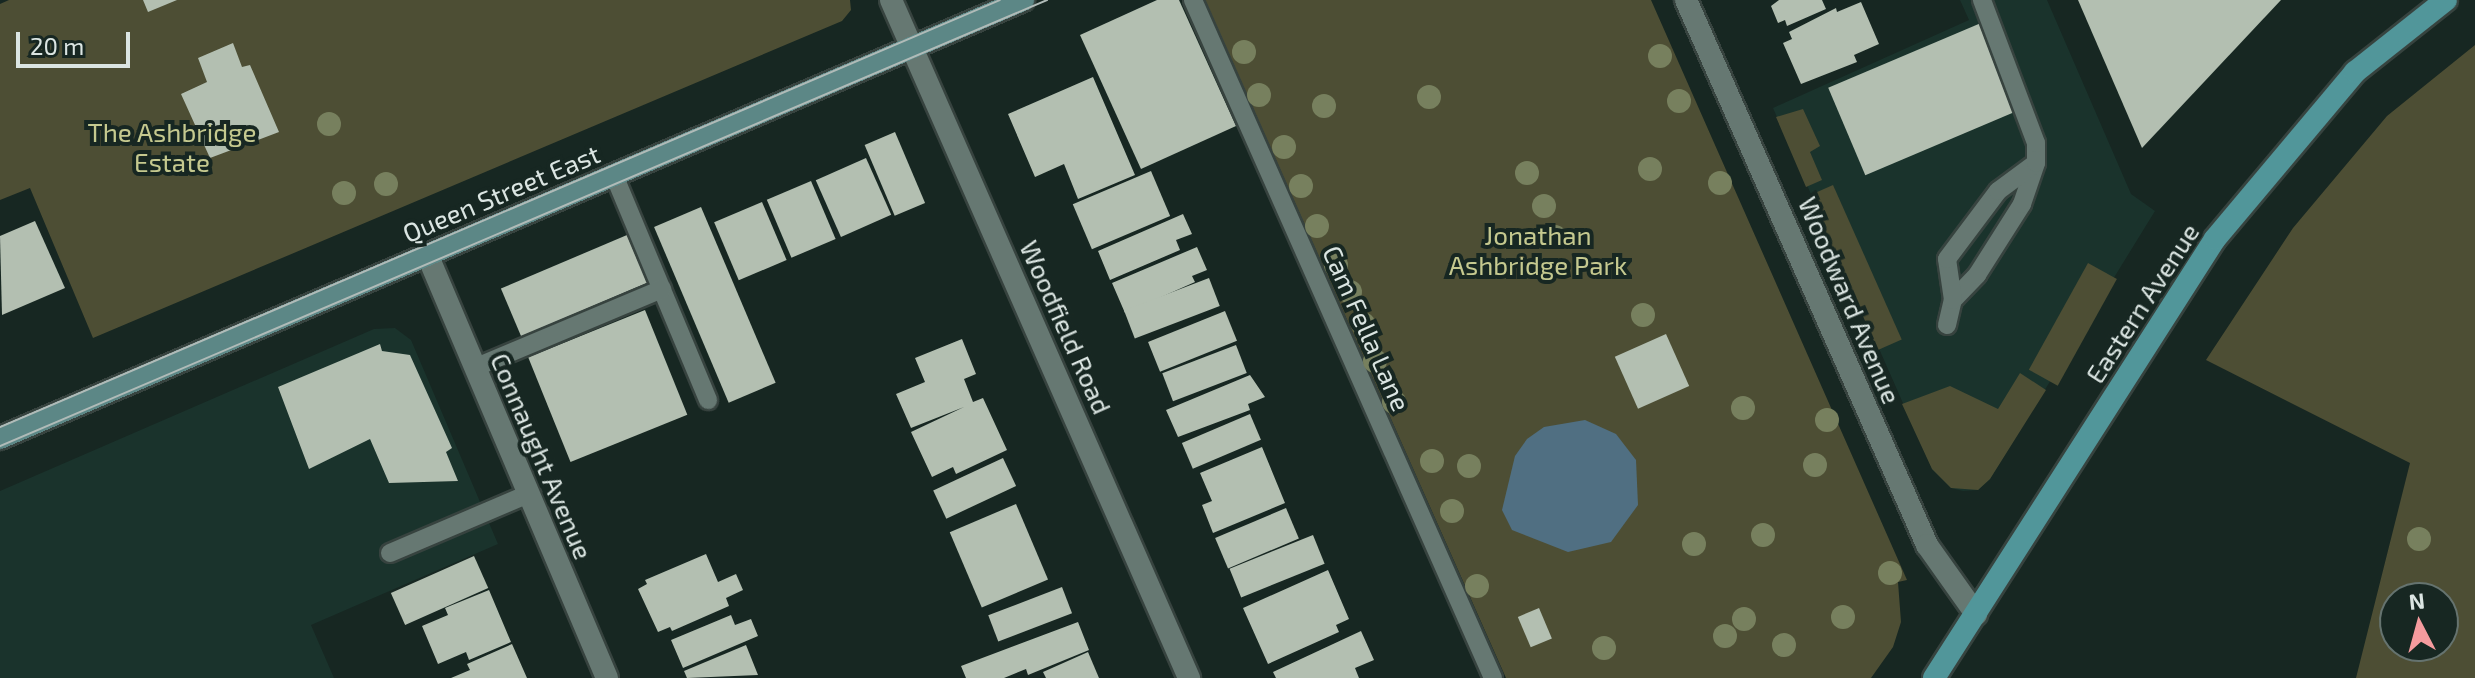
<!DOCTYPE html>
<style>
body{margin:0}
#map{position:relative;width:2475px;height:678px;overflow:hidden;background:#172722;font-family:"Exo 2",sans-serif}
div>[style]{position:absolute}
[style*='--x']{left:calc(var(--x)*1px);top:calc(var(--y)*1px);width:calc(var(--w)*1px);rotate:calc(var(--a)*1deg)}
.built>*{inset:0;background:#1a332c}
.green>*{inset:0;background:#4d4e34;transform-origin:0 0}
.water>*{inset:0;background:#506f82}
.building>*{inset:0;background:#b3bfb1;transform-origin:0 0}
.roads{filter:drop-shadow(2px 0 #37433f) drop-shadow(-2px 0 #37433f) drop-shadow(0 2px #37433f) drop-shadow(0 -2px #37433f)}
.service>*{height:18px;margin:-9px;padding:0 9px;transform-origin:9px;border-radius:9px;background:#667872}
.minor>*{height:22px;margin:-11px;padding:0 11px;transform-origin:11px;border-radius:11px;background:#667872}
.tertiary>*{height:22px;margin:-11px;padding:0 11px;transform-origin:11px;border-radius:11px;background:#667872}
.secondary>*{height:22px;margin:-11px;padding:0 11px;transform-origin:11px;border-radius:11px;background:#5c8786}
.primary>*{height:22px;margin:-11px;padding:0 11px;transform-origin:11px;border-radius:11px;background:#51969a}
.tram>*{height:2px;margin:-1px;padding:0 1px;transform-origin:1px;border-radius:1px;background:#b0bbb8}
.trees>*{width:24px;height:24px;margin:-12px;border-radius:50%;background:#77805e}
span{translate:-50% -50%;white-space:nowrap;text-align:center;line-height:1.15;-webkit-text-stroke:8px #172722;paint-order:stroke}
.park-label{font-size:26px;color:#c5c98f}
.street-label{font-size:26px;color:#dbe5e2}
.north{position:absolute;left:2379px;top:582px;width:80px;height:80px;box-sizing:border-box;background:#172722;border:2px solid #65736f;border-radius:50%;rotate:354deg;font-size:22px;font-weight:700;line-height:32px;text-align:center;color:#dbe5e2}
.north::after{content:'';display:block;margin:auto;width:28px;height:36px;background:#f59b9e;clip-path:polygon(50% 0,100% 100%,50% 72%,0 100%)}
.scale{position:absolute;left:16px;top:32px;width:114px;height:36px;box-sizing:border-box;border:4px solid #dbe5e2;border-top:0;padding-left:10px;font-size:24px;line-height:28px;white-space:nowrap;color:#dbe5e2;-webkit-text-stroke:6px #172722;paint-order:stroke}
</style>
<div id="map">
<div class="built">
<div style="clip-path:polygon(1960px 0,2047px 0,2131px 194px,2155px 211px,1990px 479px,1978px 490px,1963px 491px,1951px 488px,1932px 469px,1773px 108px,1969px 20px)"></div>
<div style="clip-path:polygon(395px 328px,411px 340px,498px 544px,311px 625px,334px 678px,0 678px,0 491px,374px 329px)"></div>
</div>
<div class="green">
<div style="clip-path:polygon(9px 0,850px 0,851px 10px,842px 21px,93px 338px,30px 188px,0 200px,0 4px)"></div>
<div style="clip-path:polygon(1205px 0,1651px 0,1907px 580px,1898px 582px,1901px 622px,1893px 647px,1871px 678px,1506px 678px)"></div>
<div style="clip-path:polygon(evenodd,2475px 45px,2475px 678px,2356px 678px,2410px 463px,2206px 360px,2293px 228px,2387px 116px,2475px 45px,2395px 598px,2443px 598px,2443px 646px,2395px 646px,2395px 598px)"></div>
<div style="clip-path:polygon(1803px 109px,1820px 146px,1810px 152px,1822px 180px,1806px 187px,1776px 117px)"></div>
<div style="left:1833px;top:185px;width:169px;height:26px;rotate:66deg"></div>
<div style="left:2088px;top:263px;width:33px;height:122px;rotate:29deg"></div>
<div style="clip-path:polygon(2020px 373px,2046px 390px,1990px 479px,1978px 490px,1951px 488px,1932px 469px,1902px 404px,1950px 386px,1998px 409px)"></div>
</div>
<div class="water">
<div style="clip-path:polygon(1585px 420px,1616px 434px,1636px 460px,1638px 505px,1611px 542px,1568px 552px,1512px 530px,1502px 510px,1515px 456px,1527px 439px,1544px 427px)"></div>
</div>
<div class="building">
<div style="clip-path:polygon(143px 0,177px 0,148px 12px)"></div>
<div style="clip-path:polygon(1157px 0,1179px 0,1236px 126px,1141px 169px,1080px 35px)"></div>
<div style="clip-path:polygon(1779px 0,1822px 0,1826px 9px,1787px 26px,1785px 20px,1778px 23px,1771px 6px)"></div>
<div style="clip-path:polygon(2078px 0,2281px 0,2142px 148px)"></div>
<div style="clip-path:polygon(1861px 2px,1879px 44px,1854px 55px,1857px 62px,1801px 84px,1783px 43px,1792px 39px,1789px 32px,1836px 8px,1837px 12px)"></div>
<div style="left:1981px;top:23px;width:95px;height:166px;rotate:67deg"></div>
<div style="clip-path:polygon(233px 43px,242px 67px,250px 65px,279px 132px,210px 158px,181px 94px,207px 82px,198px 58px)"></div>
<div style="clip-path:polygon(1093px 77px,1135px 175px,1078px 199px,1064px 164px,1035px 177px,1008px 114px)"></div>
<div style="left:895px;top:132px;width:77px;height:33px;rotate:67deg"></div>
<div style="left:866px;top:158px;width:62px;height:55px;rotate:66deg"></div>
<div style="left:1151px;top:171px;width:49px;height:85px;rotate:67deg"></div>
<div style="left:811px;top:181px;width:63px;height:48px;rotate:67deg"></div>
<div style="left:762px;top:202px;width:63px;height:52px;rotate:67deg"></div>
<div style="left:701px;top:207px;width:191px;height:51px;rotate:67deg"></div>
<div style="clip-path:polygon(1183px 214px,1192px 234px,1176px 240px,1180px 250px,1110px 280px,1098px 251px)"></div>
<div style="clip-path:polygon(35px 221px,65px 288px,2px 315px,0 236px)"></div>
<div style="left:627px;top:235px;width:52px;height:137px;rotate:67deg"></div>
<div style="clip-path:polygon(1197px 247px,1207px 270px,1192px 276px,1195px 282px,1125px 313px,1112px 283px)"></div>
<div style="left:1209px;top:278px;width:30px;height:91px;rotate:69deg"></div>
<div style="left:645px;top:310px;width:113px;height:126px;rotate:68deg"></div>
<div style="left:1225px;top:311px;width:32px;height:83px;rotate:68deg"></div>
<div style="left:1666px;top:334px;width:57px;height:56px;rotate:66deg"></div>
<div style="clip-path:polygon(962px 339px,976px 374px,964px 379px,973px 402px,983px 398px,1007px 450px,956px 474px,953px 467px,932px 477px,911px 432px,964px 407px,911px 428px,896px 394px,925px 382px,915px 358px)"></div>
<div style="clip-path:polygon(380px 344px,382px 351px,410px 355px,452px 448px,446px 452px,458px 481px,389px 483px,370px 439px,309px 469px,278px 387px)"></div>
<div style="left:1236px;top:345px;width:30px;height:79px;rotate:69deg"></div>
<div style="clip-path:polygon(1250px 375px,1265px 397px,1248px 404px,1250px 410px,1178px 437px,1166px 410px)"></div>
<div style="left:1250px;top:414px;width:28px;height:74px;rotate:67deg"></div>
<div style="clip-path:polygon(1262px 447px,1285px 503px,1213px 533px,1202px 505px,1212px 501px,1200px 473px)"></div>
<div style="left:1003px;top:458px;width:31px;height:77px;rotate:65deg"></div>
<div style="left:1016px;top:504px;width:82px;height:72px;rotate:67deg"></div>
<div style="left:1286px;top:508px;width:33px;height:77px;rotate:67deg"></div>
<div style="left:1313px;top:535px;width:31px;height:90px;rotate:68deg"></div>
<div style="clip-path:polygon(706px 554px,718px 582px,736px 574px,743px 590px,726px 598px,729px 606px,672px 631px,670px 627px,658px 632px,638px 589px,647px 584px,645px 580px)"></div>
<div style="left:474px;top:556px;width:35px;height:91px;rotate:66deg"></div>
<div style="clip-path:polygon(1328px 570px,1349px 619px,1336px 625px,1339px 632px,1268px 664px,1243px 608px)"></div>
<div style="left:1062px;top:587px;width:28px;height:79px;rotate:69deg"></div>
<div style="clip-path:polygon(489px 590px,511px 642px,469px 660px,466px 652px,438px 664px,422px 626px,448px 615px,445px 608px)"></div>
<div style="left:1539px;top:608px;width:33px;height:23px;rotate:67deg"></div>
<div style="clip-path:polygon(731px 615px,735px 625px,751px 619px,758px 636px,683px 668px,671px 640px)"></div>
<div style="clip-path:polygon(1078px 622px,1089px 650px,1028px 675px,1026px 669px,1004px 678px,966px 678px,961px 666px)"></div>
<div style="clip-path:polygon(1361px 631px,1374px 660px,1355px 668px,1359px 678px,1276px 678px,1273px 672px)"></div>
<div style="clip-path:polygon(512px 644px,527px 678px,451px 678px,470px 670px,467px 664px)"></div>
<div style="clip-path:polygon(746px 645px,758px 675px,687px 678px,684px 671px)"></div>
<div style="clip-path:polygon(1088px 652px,1099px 678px,1046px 678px,1043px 672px)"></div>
</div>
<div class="roads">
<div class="service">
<div style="--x:1193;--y:0;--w:741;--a:66.13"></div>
<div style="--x:614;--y:175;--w:244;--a:67.3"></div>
<div style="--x:1953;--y:300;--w:35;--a:-46"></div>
<div style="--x:1977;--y:275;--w:84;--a:-57.6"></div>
<div style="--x:2022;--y:204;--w:43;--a:-71.1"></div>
<div style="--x:1947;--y:325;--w:26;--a:-77"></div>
<div style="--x:1953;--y:300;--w:41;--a:-98.3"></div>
<div style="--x:1947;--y:259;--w:85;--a:-53.1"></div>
<div style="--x:1998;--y:191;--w:47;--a:-36.4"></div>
<div style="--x:2036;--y:163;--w:20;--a:-90"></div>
<div style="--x:2036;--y:143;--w:153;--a:-110.7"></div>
<div style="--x:474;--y:368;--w:204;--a:-22.8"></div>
<div style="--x:390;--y:553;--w:150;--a:-23.1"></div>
</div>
<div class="minor">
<div style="--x:891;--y:0;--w:741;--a:66.27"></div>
<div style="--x:1686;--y:0;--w:596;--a:66.14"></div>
<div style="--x:1927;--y:545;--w:85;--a:54.6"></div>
</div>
<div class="tertiary">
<div style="--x:427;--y:254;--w:461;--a:67"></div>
</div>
<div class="secondary">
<div style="--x:0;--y:438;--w:1113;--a:-23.18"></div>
</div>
<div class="primary">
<div style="--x:1934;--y:678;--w:521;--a:-57.38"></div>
<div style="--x:2215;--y:239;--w:218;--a:-50"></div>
<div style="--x:2355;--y:72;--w:116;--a:-38.4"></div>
</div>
</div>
<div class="tram">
<div style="--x:0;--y:427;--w:1087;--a:-23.12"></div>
<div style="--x:0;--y:446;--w:1138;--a:-23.07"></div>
</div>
<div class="trees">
<div style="left:1244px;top:52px"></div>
<div style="left:1660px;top:56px"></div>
<div style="left:1259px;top:95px"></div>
<div style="left:1429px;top:97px"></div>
<div style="left:1679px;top:101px"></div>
<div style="left:1324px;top:106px"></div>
<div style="left:329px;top:124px"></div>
<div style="left:1284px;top:147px"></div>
<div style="left:1650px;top:169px"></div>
<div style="left:1527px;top:173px"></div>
<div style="left:1720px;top:183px"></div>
<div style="left:386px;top:184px"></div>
<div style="left:1301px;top:186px"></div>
<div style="left:344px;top:193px"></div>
<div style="left:1544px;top:206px"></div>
<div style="left:1317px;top:226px"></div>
<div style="left:1555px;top:237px"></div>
<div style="left:1336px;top:265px"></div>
<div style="left:1350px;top:292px"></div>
<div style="left:1643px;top:315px"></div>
<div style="left:1363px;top:324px"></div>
<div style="left:1375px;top:361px"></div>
<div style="left:1394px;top:402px"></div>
<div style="left:1743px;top:408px"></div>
<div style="left:1827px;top:420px"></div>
<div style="left:1432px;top:461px"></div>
<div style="left:1815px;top:465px"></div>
<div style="left:1469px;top:466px"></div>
<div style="left:1452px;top:511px"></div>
<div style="left:1763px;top:535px"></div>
<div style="left:2419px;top:539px"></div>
<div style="left:1694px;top:544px"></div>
<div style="left:1890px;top:573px"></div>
<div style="left:1477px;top:586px"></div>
<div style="left:1843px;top:617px"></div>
<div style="left:1744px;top:619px"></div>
<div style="left:1725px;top:636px"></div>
<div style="left:1784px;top:645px"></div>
<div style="left:1604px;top:648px"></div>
</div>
<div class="park-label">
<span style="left:172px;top:147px">The Ashbridge<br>Estate</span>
<span style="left:1538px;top:250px">Jonathan<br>Ashbridge Park</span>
</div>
<div class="street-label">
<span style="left:501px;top:193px;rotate:-23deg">Queen Street East</span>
<span style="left:1850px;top:300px;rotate:67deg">Woodward Avenue</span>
<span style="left:2142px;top:303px;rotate:-57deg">Eastern Avenue</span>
<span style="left:1066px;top:327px;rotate:66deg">Woodfield Road</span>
<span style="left:1367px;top:328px;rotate:66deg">Cam Fella Lane</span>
<span style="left:542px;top:456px;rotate:67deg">Connaught Avenue</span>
</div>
<div class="north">N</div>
<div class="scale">20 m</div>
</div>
